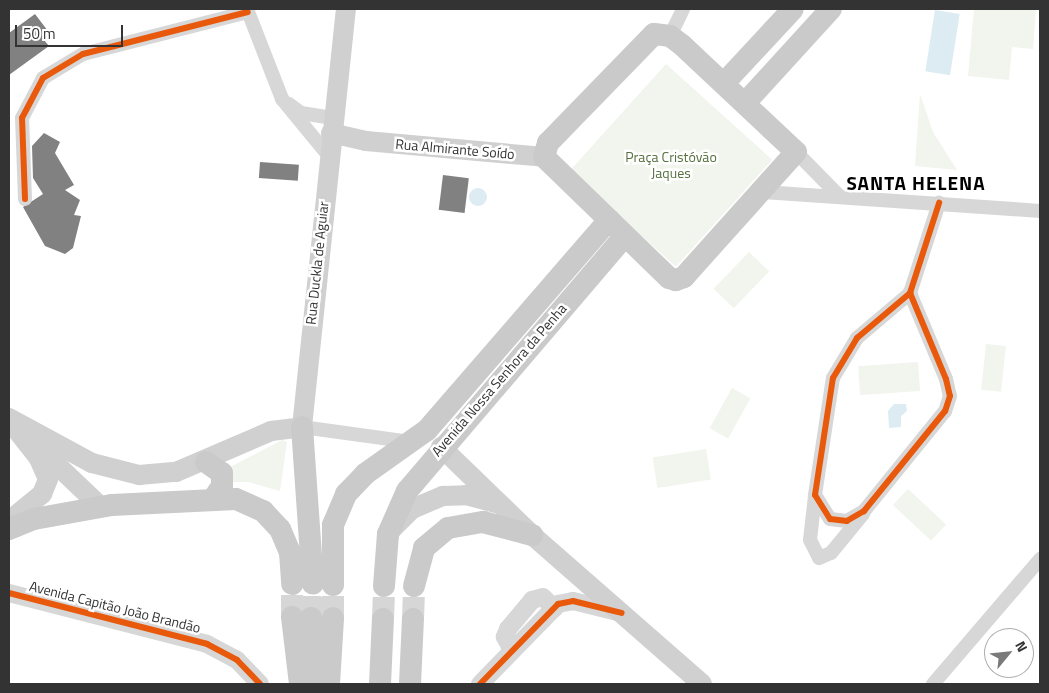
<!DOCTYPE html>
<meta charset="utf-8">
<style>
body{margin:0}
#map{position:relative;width:1049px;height:693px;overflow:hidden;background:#fff;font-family:"Titillium Web",sans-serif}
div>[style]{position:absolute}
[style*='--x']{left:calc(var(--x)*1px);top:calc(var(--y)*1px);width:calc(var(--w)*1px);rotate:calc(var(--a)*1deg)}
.green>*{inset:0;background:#f1f5ed;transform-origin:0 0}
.water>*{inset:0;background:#ddebf3;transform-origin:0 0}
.round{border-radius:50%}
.building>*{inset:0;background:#818181;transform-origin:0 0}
.primary-tunnel>*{height:22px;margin-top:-11px;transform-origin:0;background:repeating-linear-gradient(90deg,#d6d6d6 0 22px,transparent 0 33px)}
.minor>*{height:14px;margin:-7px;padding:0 7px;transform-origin:7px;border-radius:7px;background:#d7d7d7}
.tertiary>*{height:18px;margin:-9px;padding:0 9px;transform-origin:9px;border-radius:9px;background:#d7d7d7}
.secondary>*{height:20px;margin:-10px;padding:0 10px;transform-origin:10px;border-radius:10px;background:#d0d0d0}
.primary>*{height:22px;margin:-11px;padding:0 11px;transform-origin:11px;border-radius:11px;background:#cacaca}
.cycleway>*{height:6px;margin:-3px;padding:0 3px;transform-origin:3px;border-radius:3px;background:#e8590c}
span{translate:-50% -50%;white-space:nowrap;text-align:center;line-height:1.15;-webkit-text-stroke:5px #fff;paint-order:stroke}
.street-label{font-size:14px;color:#333}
.park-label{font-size:14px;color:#56703f}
.district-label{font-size:19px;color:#000;font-weight:700;letter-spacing:1px}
.frame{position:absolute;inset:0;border:10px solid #333;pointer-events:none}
.north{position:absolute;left:984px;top:628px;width:50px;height:50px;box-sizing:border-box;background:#fff;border:1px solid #adadad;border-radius:50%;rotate:62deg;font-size:14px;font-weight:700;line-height:20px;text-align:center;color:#333}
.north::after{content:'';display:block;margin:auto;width:18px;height:22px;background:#7a7a7a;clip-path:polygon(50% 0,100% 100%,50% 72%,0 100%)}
.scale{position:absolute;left:15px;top:25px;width:108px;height:22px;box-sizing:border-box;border:2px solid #333;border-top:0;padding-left:6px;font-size:15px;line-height:18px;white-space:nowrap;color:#333;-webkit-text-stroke:4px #fff;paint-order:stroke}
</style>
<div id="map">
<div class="green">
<div style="clip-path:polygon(974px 9px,1036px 9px,1033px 49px,1012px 47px,1009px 80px,968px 76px)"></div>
<div style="left:666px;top:64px;width:143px;height:144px;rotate:42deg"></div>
<div style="clip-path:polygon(920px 94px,933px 132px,957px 170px,915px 166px)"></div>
<div style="left:749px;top:252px;width:28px;height:51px;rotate:44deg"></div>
<div style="left:986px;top:344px;width:20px;height:46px;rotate:6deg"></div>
<div style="left:918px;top:362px;width:29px;height:60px;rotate:86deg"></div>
<div style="left:732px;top:388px;width:21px;height:46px;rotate:29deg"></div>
<div style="clip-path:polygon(282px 440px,287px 442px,280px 491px,248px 482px,220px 482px,219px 473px)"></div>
<div style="left:706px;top:449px;width:31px;height:54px;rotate:81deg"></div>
<div style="left:908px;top:489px;width:52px;height:22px;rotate:43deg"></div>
</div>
<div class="water">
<div style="left:935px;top:10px;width:25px;height:62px;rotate:9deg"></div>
<div class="round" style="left:469px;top:188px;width:18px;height:18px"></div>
<div style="clip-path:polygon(894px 404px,906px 404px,907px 411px,901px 416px,901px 427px,889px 428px,888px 411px)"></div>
</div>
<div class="building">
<div style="clip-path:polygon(35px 14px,51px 35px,44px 40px,49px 46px,9px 75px,9px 33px)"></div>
<div style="clip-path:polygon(44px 133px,60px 142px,55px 153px,74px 185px,65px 190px,80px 200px,74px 215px,81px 216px,73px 248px,65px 254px,45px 246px,23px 207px,43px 194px,33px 178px,32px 146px)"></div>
<div style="left:260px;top:162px;width:39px;height:16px;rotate:4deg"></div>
<div style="left:443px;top:175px;width:26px;height:35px;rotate:7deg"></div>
</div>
<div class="primary-tunnel">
<div style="--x:292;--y:617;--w:33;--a:-90"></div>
<div style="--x:311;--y:618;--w:34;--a:-87"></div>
<div style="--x:333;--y:618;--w:33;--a:-90"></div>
<div style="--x:383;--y:619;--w:33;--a:-88"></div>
<div style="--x:413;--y:619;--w:33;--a:-88"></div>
</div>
<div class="minor">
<div style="--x:247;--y:9;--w:97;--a:68.7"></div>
<div style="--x:282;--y:99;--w:72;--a:50.6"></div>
<div style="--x:670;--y:36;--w:30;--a:-64"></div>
<div style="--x:289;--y:104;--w:15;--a:37"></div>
<div style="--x:301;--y:113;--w:32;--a:9"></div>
<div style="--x:796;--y:152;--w:63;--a:45.6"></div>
<div style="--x:763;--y:192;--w:278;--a:3.9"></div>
<div style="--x:25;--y:199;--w:81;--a:-92.1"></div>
<div style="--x:22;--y:118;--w:45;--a:-62.3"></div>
<div style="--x:43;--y:78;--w:47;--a:-31"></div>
<div style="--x:83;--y:54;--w:170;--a:-14.3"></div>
<div style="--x:910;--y:293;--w:93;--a:67.3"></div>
<div style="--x:946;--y:379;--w:17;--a:77"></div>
<div style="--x:950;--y:396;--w:16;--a:108"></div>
<div style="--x:945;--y:411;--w:129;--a:129"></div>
<div style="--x:864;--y:511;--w:20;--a:150"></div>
<div style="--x:847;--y:521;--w:17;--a:-173"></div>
<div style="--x:830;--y:519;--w:28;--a:-122"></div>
<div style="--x:815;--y:495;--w:118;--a:-81.3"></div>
<div style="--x:833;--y:378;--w:47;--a:-59"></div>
<div style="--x:857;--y:338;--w:70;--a:-40.3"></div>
<div style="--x:910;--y:293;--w:95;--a:-72.1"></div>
<div style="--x:302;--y:427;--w:111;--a:7.8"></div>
<div style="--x:815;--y:496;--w:44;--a:96.5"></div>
<div style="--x:810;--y:540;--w:20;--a:63"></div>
<div style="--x:819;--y:558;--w:13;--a:-23"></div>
<div style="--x:831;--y:553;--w:50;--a:-50.6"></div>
<div style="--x:933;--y:684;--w:165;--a:-49.4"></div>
</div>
<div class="tertiary">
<div style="--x:9;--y:593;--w:204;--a:14.4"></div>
<div style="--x:207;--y:644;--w:34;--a:28"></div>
<div style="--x:237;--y:660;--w:33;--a:46"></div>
<div style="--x:511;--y:648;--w:13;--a:-119"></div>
<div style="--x:505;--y:637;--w:9;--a:-69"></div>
<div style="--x:508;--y:629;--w:38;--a:-50"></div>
<div style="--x:532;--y:600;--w:11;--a:-15"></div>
<div style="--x:543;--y:597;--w:16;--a:45"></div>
<div style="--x:480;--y:684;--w:112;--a:-45.7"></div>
<div style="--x:558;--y:604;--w:15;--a:-11"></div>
<div style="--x:573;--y:601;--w:50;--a:13.8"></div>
</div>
<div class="secondary">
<div style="--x:331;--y:133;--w:36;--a:13"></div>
<div style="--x:366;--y:141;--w:179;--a:5.1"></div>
<div style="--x:9;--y:418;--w:94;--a:28.5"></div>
<div style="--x:92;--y:463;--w:49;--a:14.3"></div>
<div style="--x:139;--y:475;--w:37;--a:-5"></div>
<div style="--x:176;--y:472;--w:103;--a:-23.3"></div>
<div style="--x:271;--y:431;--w:31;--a:-7"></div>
<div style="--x:302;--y:427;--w:420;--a:-84"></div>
<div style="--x:441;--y:447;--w:127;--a:44"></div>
<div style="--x:532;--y:535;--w:226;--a:41.2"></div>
<div style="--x:39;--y:448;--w:86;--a:43.6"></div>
<div style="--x:9;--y:521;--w:43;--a:-39.3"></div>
<div style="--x:42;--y:494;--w:16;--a:-68"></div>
<div style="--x:48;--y:479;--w:24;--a:-114"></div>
<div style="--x:38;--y:457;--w:42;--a:-128.2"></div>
<div style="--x:392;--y:529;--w:28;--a:-45"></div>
<div style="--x:412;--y:509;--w:34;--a:-23"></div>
<div style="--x:443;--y:496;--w:23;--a:-2"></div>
<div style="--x:466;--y:495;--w:31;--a:15"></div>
</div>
<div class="primary">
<div style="--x:654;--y:34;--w:16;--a:7"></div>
<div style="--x:670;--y:36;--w:15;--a:37"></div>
<div style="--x:682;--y:45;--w:156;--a:43.2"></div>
<div style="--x:796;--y:152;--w:168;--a:131.9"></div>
<div style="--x:684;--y:277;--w:9;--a:159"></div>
<div style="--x:676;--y:280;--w:7;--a:-164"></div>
<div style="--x:669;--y:278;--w:174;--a:-135.9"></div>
<div style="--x:544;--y:157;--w:15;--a:-74"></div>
<div style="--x:548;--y:143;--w:152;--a:-45.8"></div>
<div style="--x:726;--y:81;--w:98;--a:-47.1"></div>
<div style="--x:746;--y:102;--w:126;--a:-47.6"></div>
<div style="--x:302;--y:427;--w:157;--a:86"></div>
<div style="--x:206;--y:462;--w:19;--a:35"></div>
<div style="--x:222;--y:473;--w:13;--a:90"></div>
<div style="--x:222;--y:486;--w:14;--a:124"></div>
<div style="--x:9;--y:529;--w:27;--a:-22"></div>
<div style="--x:34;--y:519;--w:79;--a:-10.2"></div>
<div style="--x:112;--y:505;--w:124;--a:-2.8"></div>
<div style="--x:236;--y:499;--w:30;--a:24"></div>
<div style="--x:263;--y:511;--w:25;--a:47"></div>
<div style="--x:280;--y:529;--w:25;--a:67"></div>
<div style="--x:290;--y:552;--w:32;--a:86"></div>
<div style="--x:333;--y:585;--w:60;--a:-90"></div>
<div style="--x:333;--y:525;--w:34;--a:-67"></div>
<div style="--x:346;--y:494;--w:28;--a:-46"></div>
<div style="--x:365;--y:474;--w:76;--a:-35.4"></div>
<div style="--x:427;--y:430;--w:278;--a:-49.1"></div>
<div style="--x:384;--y:586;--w:52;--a:-85.6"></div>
<div style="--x:388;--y:534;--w:47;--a:-66.2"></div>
<div style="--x:407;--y:491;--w:335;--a:-49.5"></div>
<div style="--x:414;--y:586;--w:39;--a:-75"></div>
<div style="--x:424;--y:548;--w:31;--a:-40"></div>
<div style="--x:448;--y:528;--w:36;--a:-10"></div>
<div style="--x:483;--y:522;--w:51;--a:14.9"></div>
<div style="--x:292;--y:617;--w:67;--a:83.2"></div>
<div style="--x:311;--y:684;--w:66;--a:-90"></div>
<div style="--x:329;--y:684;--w:66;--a:-86.5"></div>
<div style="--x:380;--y:684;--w:65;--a:-87.4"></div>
<div style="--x:410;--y:684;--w:65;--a:-87.4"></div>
</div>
<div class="cycleway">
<div style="--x:25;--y:199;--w:81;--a:-92.1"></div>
<div style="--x:22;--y:118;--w:45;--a:-62.3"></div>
<div style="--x:43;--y:78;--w:47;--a:-31"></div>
<div style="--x:83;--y:54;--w:170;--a:-14.3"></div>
<div style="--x:910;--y:293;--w:93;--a:67.3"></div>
<div style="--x:946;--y:379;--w:17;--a:77"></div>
<div style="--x:950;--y:396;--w:16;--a:108"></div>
<div style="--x:945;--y:411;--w:129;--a:129"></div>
<div style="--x:864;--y:511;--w:20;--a:150"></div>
<div style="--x:847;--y:521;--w:17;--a:-173"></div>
<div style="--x:830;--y:519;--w:28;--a:-122"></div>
<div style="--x:815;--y:495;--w:118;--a:-81.3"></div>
<div style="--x:833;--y:378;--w:47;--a:-59"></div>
<div style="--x:857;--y:338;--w:70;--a:-40.3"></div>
<div style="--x:910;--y:293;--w:95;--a:-72.1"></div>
<div style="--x:9;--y:593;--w:204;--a:14.4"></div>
<div style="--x:207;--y:644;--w:34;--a:28"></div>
<div style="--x:237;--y:660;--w:33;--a:46"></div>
<div style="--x:480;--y:684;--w:112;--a:-45.7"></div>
<div style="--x:558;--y:604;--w:15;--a:-11"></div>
<div style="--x:573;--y:601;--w:50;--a:13.8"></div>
</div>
<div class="street-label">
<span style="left:455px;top:149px;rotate:5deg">Rua Almirante Soído</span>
<span style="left:317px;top:263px;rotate:-84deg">Rua Duckla de Aguiar</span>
<span style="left:499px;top:380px;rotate:-49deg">Avenida Nossa Senhora da Penha</span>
<span style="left:115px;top:607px;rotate:14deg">Avenida Capitão João Brandão</span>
</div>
<div class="park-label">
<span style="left:671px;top:165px">Praça Cristóvão<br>Jaques</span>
</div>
<div class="district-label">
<span style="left:916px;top:183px">SANTA HELENA</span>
</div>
<div class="frame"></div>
<div class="north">N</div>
<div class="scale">50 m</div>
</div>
